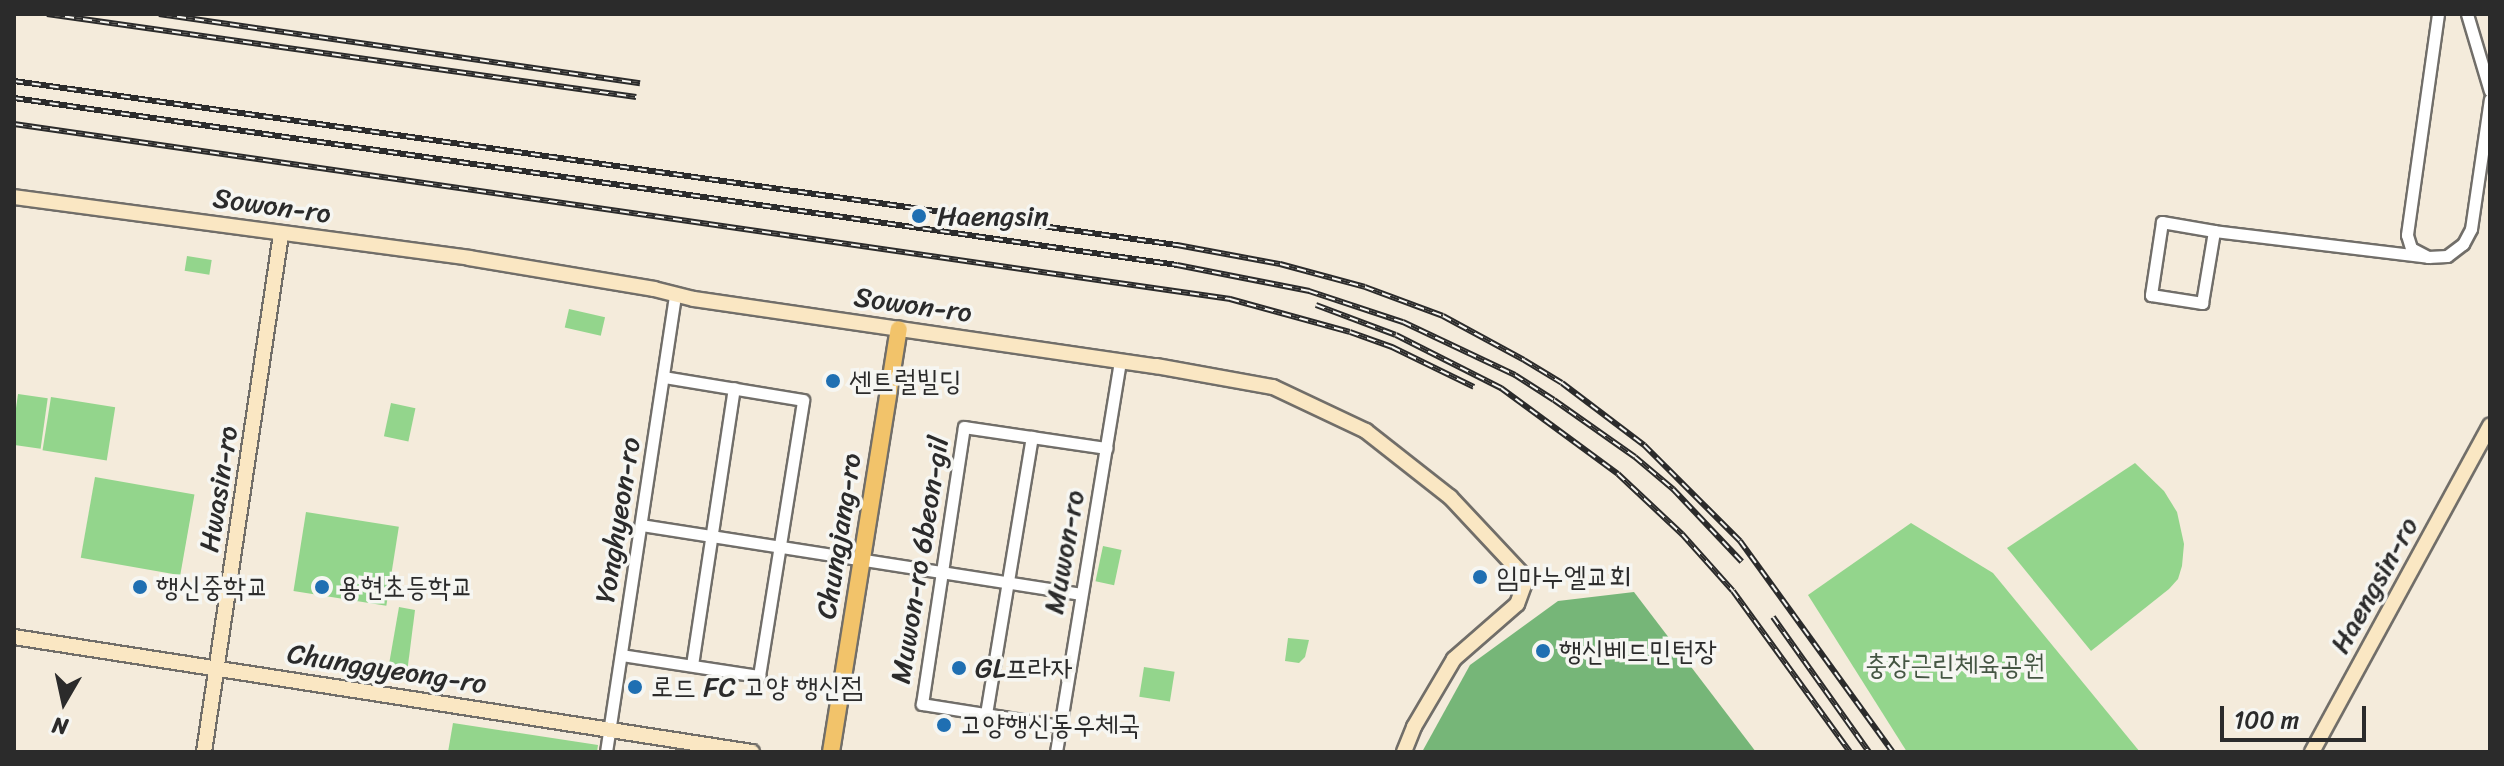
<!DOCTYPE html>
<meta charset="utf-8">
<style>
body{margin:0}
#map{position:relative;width:2504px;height:766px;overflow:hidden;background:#f4ebdb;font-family:Sriracha,"Poor Story",sans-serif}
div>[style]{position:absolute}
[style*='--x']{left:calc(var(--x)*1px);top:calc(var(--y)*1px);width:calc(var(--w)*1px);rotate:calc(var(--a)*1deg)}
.green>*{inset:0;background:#93d58c;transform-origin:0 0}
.forest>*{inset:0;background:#76b678}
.roads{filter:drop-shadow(2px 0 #716e69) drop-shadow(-2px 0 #716e69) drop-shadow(0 2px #716e69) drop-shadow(0 -2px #716e69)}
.minor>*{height:11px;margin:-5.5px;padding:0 5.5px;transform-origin:5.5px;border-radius:5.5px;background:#fff}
.secondary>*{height:14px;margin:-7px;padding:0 7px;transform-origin:7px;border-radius:7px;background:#fae7c3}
.primary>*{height:16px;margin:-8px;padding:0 8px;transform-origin:8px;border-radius:8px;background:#f2c36a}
.rail>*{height:6px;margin-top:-3px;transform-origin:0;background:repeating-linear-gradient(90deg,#f6f6f2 0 9px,#2b2b2b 0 18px);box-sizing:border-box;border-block:2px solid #2b2b2b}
.dots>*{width:22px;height:22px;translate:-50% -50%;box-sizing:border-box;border:4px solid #f6f6f2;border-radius:50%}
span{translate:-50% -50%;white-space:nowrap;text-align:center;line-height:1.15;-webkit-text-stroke:7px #f6f6f2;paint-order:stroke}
.street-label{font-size:28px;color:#2b2b2b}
.poi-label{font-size:28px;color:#2b2b2b}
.left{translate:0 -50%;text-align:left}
.park-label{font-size:28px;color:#455643}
.frame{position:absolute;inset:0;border:16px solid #2b2b2b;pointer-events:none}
.north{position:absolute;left:24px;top:662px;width:80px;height:80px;-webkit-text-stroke:6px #f6f6f2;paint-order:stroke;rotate:189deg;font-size:22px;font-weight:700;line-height:32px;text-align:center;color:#2b2b2b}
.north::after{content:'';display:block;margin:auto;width:28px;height:36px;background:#2b2b2b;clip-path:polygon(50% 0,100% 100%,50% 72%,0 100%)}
.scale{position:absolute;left:2220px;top:706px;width:146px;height:36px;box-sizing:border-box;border:4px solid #2b2b2b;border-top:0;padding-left:10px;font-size:24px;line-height:28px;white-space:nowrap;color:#2b2b2b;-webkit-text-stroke:6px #f6f6f2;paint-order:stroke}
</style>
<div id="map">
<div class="green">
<div style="left:187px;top:256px;width:25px;height:15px;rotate:9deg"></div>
<div style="left:569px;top:309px;width:37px;height:19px;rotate:13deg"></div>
<div style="left:18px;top:394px;width:30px;height:51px;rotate:8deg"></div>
<div style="left:51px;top:397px;width:65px;height:54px;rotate:9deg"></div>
<div style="left:391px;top:403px;width:25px;height:34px;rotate:12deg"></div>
<div style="clip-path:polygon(2135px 463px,2164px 491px,2177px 512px,2184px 544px,2182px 566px,2178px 579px,2169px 589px,2091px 651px,2007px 548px)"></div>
<div style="left:95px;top:477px;width:101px;height:82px;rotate:10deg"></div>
<div style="left:306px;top:512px;width:94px;height:80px;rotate:9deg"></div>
<div style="clip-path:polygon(1911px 523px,1993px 573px,2140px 752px,1907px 752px,1808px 595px)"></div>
<div style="left:1103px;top:546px;width:19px;height:36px;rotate:12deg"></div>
<div style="clip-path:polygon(399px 607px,415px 610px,407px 673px,388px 670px)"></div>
<div style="clip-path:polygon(1288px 638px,1309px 640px,1305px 657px,1299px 663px,1285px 661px)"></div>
<div style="left:1144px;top:667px;width:31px;height:30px;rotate:9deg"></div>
<div style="clip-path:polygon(453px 723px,598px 745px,597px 752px,448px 752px)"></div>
</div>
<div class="forest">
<div style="clip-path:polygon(1634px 592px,1756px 752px,1422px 752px,1470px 665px,1558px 601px)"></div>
</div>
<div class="roads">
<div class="minor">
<div style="--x:2438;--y:14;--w:223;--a:98"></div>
<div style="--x:2407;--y:235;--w:14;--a:73"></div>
<div style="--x:2411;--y:248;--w:19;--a:28"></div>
<div style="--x:2428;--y:257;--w:19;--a:-3"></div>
<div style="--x:2447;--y:256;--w:20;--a:-37"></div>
<div style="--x:2463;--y:244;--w:17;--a:-62"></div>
<div style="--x:2471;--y:229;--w:131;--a:-81.7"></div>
<div style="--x:2467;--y:14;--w:80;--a:73.4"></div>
<div style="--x:2214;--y:231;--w:53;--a:-170.2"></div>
<div style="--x:2162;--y:222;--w:74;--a:98.6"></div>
<div style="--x:2151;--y:295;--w:52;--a:8.9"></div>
<div style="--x:2202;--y:303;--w:73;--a:-80.5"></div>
<div style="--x:2214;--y:231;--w:216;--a:6.9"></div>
<div style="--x:641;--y:525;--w:445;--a:8.9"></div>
<div style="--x:621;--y:655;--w:140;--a:8.7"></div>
<div style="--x:759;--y:676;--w:279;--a:-80.9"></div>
<div style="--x:803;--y:400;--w:141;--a:-170.6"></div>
<div style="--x:692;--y:665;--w:280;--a:-81.4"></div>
<div style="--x:986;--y:714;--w:281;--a:-80.6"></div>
<div style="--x:1061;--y:726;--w:141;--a:-171"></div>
<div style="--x:922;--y:704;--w:280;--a:-81.4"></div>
<div style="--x:964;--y:427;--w:144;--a:8.4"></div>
<div style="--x:606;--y:752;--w:462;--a:-81.4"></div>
<div style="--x:1056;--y:752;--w:396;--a:-80.7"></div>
</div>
<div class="secondary">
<div style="--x:14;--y:197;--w:459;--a:7.6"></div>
<div style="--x:469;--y:258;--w:188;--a:9.5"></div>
<div style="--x:654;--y:289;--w:41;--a:14"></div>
<div style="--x:694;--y:299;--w:467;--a:8.3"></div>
<div style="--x:1156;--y:366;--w:119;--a:10.2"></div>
<div style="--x:1273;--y:387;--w:103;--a:25.3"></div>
<div style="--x:1366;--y:431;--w:107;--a:38.2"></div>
<div style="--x:1450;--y:497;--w:107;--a:46.9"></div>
<div style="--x:1523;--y:575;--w:10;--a:84"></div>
<div style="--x:1524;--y:585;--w:20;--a:110"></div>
<div style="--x:1517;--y:604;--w:84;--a:138.9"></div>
<div style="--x:1454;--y:659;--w:79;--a:120.5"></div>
<div style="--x:1414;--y:727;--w:27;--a:112"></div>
<div style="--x:14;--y:637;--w:747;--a:8.86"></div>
<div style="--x:204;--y:752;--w:524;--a:-81.54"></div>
<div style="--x:2312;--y:752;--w:372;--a:-61.4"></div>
</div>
<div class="primary">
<div style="--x:831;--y:752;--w:428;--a:-80.9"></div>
</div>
</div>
<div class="rail">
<div style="--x:47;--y:14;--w:595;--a:8.02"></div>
<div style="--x:159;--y:14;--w:486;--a:8.2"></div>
<div style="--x:14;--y:81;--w:1175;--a:8.03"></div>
<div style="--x:1177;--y:245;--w:105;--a:10.5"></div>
<div style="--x:1280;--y:264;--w:88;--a:15.1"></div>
<div style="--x:1365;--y:287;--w:83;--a:20.4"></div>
<div style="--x:1443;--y:316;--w:92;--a:28.5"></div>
<div style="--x:1524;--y:360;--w:44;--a:31.2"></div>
<div style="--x:1562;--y:383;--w:103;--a:37.1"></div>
<div style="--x:1644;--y:445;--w:136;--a:45"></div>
<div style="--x:1740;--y:541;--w:261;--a:54.1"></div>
<div style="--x:14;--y:98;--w:1175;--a:8.17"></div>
<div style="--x:1177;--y:265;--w:135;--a:11.1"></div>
<div style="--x:1309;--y:291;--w:99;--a:18.3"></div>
<div style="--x:1403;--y:322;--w:124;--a:25.3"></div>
<div style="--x:1515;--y:375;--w:46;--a:32.7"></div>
<div style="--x:1554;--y:400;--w:99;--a:35.1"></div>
<div style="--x:1635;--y:457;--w:50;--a:40.1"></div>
<div style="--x:1673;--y:489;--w:100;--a:46.6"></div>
<div style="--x:14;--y:124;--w:1229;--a:8.19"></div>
<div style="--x:1230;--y:299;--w:124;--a:15.4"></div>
<div style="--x:1350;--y:332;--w:45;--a:19.7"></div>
<div style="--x:1392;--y:347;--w:91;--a:26"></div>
<div style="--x:1316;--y:305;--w:85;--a:20.6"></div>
<div style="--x:1396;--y:335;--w:118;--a:26.8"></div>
<div style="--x:1501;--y:388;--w:145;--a:36.3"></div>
<div style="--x:1618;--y:474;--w:88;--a:43.2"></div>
<div style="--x:1682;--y:534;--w:76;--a:48.2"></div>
<div style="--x:1733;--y:591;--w:199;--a:54"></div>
<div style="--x:1773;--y:617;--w:166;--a:54.6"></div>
</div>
<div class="dots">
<div style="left:919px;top:216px;background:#1f6fb2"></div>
<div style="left:833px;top:381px;background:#1f6fb2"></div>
<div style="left:1480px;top:577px;background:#1f6fb2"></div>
<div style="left:140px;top:587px;background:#1f6fb2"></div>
<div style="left:322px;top:587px;background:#1f6fb2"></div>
<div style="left:1543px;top:651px;background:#1f6fb2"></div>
<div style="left:959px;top:668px;background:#1f6fb2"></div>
<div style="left:635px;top:687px;background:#1f6fb2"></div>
<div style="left:944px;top:725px;background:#1f6fb2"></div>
</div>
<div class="street-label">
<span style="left:272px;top:206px;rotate:8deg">Sowon-ro</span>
<span style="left:913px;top:305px;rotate:8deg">Sowon-ro</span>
<span style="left:219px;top:489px;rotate:-81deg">Hwasin-ro</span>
<span style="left:618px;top:520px;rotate:-81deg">Yonghyeon-ro</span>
<span style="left:839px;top:536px;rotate:-81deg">Chungjang-ro</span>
<span style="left:1064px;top:552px;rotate:-80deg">Muwon-ro</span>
<span style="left:920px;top:560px;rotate:-81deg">Muwon-ro 6beon-gil</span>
<span style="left:2374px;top:585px;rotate:-61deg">Haengsin-ro</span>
<span style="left:387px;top:669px;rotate:9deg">Chunggyeong-ro</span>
</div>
<div class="poi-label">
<span class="left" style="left:937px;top:216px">Haengsin</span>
<span class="left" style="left:849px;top:381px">센트럴빌딩</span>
<span class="left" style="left:1496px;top:577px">임마누엘교회</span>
<span class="left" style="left:156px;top:587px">행신중학교</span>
<span class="left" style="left:338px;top:587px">용현초등학교</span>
<span class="left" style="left:1559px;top:651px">행신베드민턴장</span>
<span class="left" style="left:975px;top:668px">GL프라자</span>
<span class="left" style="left:651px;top:687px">로드 FC 고양 행신점</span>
<span class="left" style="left:960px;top:725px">고양행신동우체국</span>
</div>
<div class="park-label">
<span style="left:1955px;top:665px">충장근린체육공원</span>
</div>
<div class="frame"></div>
<div class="north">N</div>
<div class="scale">100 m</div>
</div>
